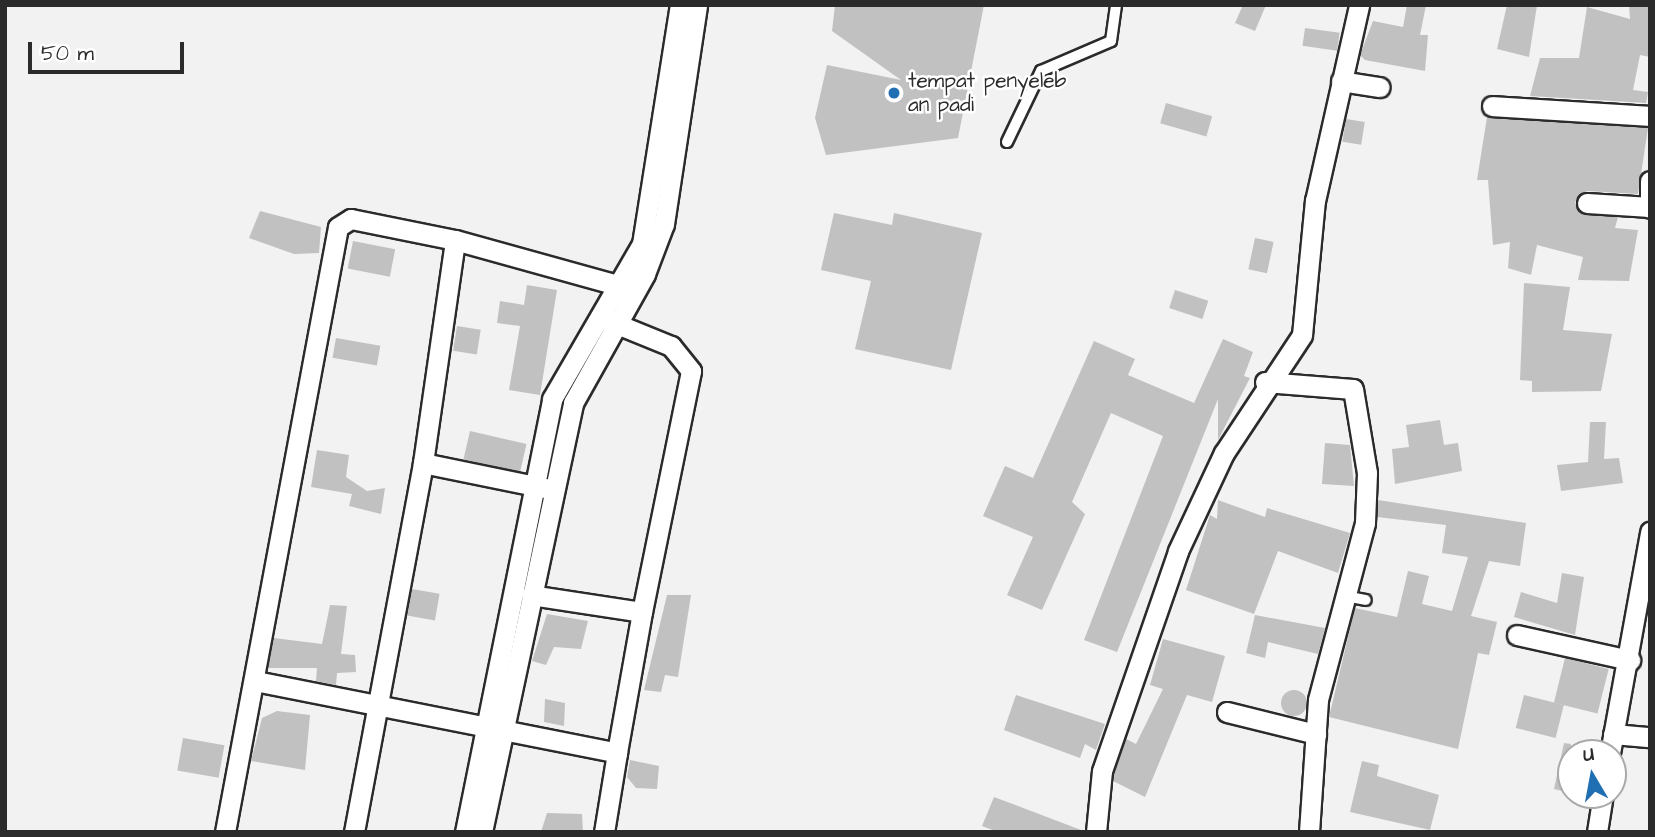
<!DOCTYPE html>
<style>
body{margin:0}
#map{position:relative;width:1655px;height:837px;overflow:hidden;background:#f2f2f2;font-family:"Architects Daughter",sans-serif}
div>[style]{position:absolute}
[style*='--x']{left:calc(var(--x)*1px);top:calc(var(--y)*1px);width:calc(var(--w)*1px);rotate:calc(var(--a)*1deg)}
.building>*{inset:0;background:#c1c1c1;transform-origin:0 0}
.round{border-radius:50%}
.roads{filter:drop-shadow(2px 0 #2b2b2b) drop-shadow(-2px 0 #2b2b2b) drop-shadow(0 2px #2b2b2b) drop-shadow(0 -2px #2b2b2b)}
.lane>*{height:10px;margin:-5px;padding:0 5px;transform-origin:5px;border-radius:5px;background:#fff}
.street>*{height:19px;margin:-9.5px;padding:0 9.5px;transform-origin:9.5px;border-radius:9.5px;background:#fff}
.dots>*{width:19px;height:19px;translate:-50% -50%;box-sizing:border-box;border:4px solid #fff;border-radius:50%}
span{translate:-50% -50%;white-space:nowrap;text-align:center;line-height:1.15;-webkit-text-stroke:5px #fff;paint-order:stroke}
.poi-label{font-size:21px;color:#2b2b2b}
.left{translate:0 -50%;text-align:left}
.frame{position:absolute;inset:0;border:7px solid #2b2b2b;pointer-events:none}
.north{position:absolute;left:1557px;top:739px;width:70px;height:70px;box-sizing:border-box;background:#fff;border:2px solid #aaa;border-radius:50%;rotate:350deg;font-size:19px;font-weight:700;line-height:28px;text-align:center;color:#2b2b2b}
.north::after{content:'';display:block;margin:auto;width:24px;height:32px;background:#1f6fb2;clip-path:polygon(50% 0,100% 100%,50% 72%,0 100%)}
.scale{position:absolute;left:28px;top:42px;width:156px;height:32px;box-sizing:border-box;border:4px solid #2b2b2b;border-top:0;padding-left:9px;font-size:21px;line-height:24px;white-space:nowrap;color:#2b2b2b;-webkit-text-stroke:5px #fff;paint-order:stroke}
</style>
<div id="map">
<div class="building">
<div style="clip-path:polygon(835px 5px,984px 5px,958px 138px,826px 155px,815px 118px,827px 65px,901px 80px,832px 31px)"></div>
<div style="clip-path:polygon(1243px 5px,1266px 5px,1255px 31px,1235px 23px)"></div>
<div style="clip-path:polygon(1407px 5px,1426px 5px,1420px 35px,1428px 35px,1425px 71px,1365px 60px,1360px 55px,1373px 21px,1403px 27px)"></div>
<div style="clip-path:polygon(1507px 5px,1537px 5px,1529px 57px,1497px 49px)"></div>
<div style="clip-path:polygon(1629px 5px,1650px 5px,1650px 57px,1640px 55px,1633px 90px,1648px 92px,1646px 103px,1530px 96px,1540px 58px,1579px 58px,1587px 7px,1630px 19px)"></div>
<div style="left:1305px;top:28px;width:35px;height:18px;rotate:8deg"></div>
<div style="left:1166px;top:103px;width:48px;height:21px;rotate:16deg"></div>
<div style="clip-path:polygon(1487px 117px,1648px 128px,1638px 194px,1587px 191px,1575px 202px,1581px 214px,1618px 217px,1615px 228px,1638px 230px,1629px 281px,1578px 280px,1583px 257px,1537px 245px,1531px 275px,1508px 268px,1510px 242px,1493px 245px,1488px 180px,1477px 180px)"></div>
<div style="left:1346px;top:119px;width:19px;height:23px;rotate:9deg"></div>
<div style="clip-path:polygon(260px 211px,321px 227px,319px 253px,294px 254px,249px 238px)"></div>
<div style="clip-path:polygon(834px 213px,892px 225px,894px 213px,982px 233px,951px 370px,855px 349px,871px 281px,821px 270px)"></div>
<div style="left:1255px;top:238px;width:19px;height:32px;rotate:12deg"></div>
<div style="left:353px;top:241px;width:43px;height:28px;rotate:11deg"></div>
<div style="clip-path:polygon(1524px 283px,1570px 287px,1563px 330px,1612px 334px,1601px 391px,1532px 392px,1532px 381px,1520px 380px)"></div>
<div style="clip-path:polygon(527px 285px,557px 290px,540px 395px,509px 390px,520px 326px,497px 323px,500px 301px,524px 305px)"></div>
<div style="left:1175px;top:290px;width:35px;height:19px;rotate:18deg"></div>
<div style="left:457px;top:326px;width:24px;height:25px;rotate:9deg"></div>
<div style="left:336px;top:338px;width:45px;height:20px;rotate:10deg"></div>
<div style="clip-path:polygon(1223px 339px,1253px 352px,1244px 376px,1250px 378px,1218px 440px,1218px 399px,1117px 652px,1084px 640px,1163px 436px,1111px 413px,1072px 502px,1085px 514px,1042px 610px,1007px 595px,1033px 537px,983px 516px,1005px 466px,1033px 478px,1094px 341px,1135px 359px,1128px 375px,1194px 403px)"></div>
<div style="clip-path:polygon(1440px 420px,1444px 445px,1458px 443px,1462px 471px,1395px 484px,1392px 449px,1409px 447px,1406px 425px)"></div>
<div style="clip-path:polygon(1590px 422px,1606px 422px,1604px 459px,1619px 458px,1623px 483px,1561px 491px,1557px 465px,1588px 462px)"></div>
<div style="left:470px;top:431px;width:58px;height:29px;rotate:13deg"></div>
<div style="clip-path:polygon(1325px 443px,1350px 445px,1354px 486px,1322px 484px)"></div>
<div style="clip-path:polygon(317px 450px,349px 455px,346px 477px,367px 491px,385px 488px,381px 514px,349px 506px,352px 494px,311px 487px)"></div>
<div style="clip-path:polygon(1218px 500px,1265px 517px,1267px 508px,1350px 533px,1338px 573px,1278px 551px,1254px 614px,1186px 590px,1210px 515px,1217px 519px)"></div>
<div style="clip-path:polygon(1378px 500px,1526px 523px,1520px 566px,1489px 561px,1471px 616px,1497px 622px,1489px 655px,1478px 653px,1458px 749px,1329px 717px,1355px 608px,1397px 617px,1408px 571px,1429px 576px,1422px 604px,1452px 611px,1468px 557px,1442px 553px,1446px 525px,1377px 517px)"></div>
<div style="clip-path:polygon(1562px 573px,1584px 577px,1575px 635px,1514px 617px,1521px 592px,1557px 603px)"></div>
<div style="left:412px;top:589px;width:28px;height:27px;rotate:10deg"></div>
<div style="clip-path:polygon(667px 595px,691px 595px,678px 677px,665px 675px,661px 692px,644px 690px)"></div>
<div style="clip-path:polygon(330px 605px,347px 606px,341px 654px,355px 655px,356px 672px,337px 673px,336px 685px,316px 681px,317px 668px,268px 668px,274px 638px,322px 644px)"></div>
<div style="clip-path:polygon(547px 614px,588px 621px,581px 649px,554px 647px,546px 665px,532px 661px)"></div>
<div style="clip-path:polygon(1255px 615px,1325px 628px,1318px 654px,1268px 642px,1265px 658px,1246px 653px)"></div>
<div style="clip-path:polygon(1163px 639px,1225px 656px,1212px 702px,1187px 695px,1145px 797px,1113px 781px,1114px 774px,1126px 739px,1136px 744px,1163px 689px,1150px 685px)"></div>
<div style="left:1565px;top:658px;width:45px;height:46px;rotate:14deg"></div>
<div class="round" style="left:1281px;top:690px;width:26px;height:26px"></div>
<div style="clip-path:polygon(1016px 695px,1105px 724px,1096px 750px,1085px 744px,1080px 758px,1004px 730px)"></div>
<div style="left:1524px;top:695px;width:41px;height:34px;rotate:14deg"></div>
<div style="clip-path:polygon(545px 699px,565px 703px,564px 726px,544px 722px)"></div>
<div style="clip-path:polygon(277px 711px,310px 715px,305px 770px,251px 761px,262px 718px)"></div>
<div style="left:183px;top:738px;width:42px;height:33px;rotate:10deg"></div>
<div style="clip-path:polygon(1564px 743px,1571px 744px,1571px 793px,1554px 789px)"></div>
<div style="clip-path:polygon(630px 760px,659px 766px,657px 789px,636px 788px,627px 777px)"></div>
<div style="clip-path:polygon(1362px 761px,1379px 765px,1377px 776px,1439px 795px,1430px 830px,1350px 812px)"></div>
<div style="clip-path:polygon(994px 797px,1081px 830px,1081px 832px,998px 832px,982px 826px)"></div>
<div style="clip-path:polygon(547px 813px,582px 814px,583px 832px,541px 832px)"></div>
</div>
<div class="roads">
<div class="lane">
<div style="--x:1007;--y:142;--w:79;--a:-64.4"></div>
<div style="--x:1041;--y:71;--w:76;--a:-23.2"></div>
<div style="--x:1111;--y:41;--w:36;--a:-82"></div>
<div style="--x:1345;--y:596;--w:21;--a:11"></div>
</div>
<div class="street">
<div style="--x:1341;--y:81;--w:39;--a:9"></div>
<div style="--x:1492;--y:106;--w:158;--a:3.6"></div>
<div style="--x:1650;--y:181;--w:27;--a:90"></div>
<div style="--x:1587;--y:203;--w:63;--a:3.6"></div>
<div style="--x:607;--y:320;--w:69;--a:22.1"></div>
<div style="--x:671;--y:346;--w:32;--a:51"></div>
<div style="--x:691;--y:371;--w:246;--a:101.5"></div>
<div style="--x:1265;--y:382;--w:88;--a:4.5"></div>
<div style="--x:1353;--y:389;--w:85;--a:80.5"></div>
<div style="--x:1367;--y:473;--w:50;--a:92.3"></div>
<div style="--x:1365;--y:523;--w:183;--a:104.9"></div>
<div style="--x:1318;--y:700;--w:132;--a:93.9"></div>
<div style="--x:423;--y:463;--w:125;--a:11.6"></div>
<div style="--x:531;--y:595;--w:112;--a:8.7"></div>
<div style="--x:642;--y:612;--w:143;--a:100.1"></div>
<div style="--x:1517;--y:635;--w:116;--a:12.5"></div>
<div style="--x:255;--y:681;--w:369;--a:11.2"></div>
<div style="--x:617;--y:753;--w:80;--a:99.3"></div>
<div style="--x:1227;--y:712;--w:92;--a:13.9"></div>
<div style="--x:1613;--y:734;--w:37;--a:5"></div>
<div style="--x:1610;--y:753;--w:225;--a:-79.7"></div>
<div style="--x:225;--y:832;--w:615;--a:-79.42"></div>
<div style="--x:338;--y:227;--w:15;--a:-32"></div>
<div style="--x:351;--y:219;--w:106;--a:11.4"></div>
<div style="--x:455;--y:240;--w:187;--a:15.5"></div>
<div style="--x:354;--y:832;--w:375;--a:-79.4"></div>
<div style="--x:423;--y:463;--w:225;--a:-81.8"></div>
<div style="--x:465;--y:832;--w:442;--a:-78.6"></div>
<div style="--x:552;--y:399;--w:179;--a:-59.9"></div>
<div style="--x:642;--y:244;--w:242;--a:-81"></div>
<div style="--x:482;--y:832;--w:439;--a:-78"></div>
<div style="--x:573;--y:403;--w:148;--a:-60.8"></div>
<div style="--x:645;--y:274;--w:53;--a:-69.2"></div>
<div style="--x:664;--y:224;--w:221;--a:-81.4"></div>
<div style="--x:1096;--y:832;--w:61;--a:-84.4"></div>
<div style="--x:1102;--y:771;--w:233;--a:-70.9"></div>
<div style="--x:1178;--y:551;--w:108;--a:-64.9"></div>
<div style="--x:1224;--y:453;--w:141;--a:-56.5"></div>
<div style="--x:1302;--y:335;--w:135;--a:-84.5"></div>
<div style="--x:1315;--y:201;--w:201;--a:-77.3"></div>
<div style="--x:1597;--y:832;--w:37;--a:-81"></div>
</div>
</div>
<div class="dots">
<div style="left:894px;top:93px;background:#1f6fb2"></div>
</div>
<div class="poi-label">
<span class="left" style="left:908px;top:93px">tempat penyeleb<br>an padi</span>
</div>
<div class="frame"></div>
<div class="north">U</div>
<div class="scale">50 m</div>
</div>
